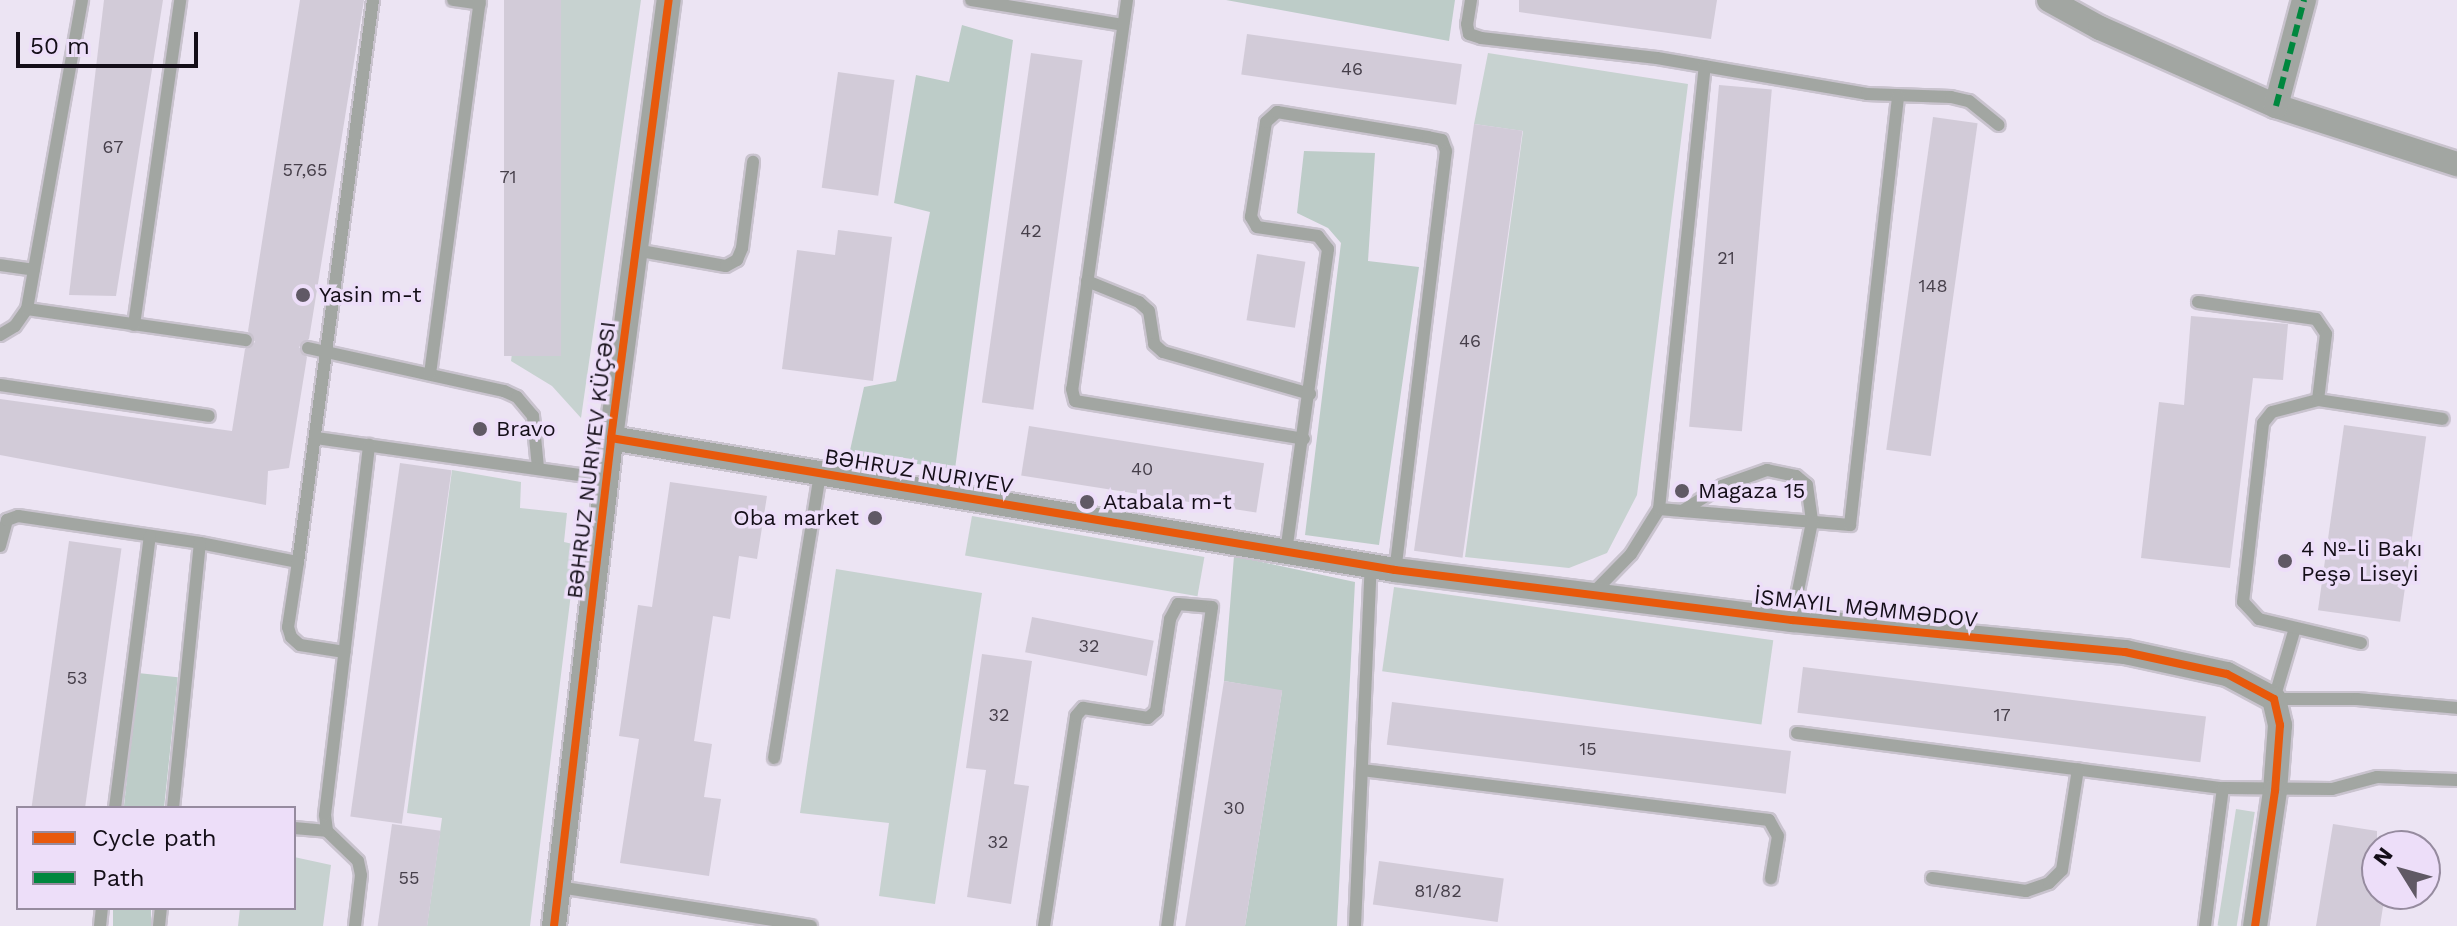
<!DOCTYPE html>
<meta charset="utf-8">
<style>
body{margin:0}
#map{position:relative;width:2457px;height:926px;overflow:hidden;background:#ece4f3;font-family:"Work Sans",sans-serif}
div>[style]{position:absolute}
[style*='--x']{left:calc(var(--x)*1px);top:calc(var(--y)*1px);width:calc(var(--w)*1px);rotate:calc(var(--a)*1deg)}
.green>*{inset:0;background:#c7d2d0;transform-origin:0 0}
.forest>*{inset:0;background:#bdccc8;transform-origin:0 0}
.building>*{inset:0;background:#d2cbd8;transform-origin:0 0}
.roads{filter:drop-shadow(2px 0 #c9c3ce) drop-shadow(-2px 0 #c9c3ce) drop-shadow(0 2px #c9c3ce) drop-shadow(0 -2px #c9c3ce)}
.service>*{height:12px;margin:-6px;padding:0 6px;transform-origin:6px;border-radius:6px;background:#a2a6a2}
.minor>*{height:24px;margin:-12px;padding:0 12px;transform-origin:12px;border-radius:12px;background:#a2a6a2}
.quiet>*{height:6px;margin-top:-3px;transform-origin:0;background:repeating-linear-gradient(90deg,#00873e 0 12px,transparent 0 18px)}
.cycleway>*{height:8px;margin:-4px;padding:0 4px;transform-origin:4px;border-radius:4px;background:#e8590c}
.dots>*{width:22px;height:22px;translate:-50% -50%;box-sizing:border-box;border:4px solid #eddef9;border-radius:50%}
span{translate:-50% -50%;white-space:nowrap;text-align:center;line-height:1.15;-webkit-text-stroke:7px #eddef9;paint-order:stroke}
.number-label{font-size:18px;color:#463f4a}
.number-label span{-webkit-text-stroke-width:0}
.poi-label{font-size:22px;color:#140e18}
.left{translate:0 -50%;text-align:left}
.right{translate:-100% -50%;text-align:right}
.street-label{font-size:22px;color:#140e18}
.legend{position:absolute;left:16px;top:806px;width:280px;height:104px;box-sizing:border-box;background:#eddef9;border:2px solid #968b9f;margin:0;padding:10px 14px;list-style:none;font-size:24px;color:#140e18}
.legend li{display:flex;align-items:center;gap:16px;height:40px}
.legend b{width:40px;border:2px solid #968b9f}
.north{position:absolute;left:2361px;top:830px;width:80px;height:80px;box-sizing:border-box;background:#eddef9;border:2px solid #968b9f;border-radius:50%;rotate:307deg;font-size:22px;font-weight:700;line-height:32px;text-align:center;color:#140e18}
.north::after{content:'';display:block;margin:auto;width:28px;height:36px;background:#605965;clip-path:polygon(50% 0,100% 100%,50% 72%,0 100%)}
.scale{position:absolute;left:16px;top:32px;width:182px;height:36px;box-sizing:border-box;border:4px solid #140e18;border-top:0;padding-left:10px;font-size:24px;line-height:28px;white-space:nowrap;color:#140e18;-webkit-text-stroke:6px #eddef9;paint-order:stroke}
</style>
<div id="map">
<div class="green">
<div style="clip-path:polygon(561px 0,641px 0,581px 418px,552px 386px,511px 361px)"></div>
<div style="clip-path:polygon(1488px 53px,1688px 84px,1637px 495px,1607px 553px,1569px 568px,1465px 557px,1523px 131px,1474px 124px)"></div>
<div style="clip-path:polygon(452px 470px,521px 482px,520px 508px,567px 513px,564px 542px,577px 545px,530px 926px,427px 926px,442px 818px,407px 813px)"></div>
<div style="left:972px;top:516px;width:236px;height:40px;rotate:10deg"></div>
<div style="clip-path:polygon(836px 569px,982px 593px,935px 904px,879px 896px,889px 823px,800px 813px)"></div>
<div style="left:1394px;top:587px;width:383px;height:85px;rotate:8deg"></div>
<div style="left:2236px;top:809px;width:19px;height:118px;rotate:9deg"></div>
<div style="clip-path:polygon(294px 857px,331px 865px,323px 926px,238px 926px,240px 908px,294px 908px)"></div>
</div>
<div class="forest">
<div style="clip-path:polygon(1226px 0,1455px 0,1449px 41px)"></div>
<div style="clip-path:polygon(962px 25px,1013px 40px,955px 469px,849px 455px,864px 387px,896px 381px,930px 212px,894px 203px,916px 75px,949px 82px)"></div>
<div style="clip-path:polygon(1304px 151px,1375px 153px,1368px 261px,1419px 267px,1379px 545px,1305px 535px,1341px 243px,1328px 228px,1297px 213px)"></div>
<div style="clip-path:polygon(1234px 556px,1355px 582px,1337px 926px,1245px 926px,1282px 691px,1224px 681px)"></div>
<div style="left:138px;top:673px;width:40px;height:136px;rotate:6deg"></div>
<div style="left:113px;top:908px;width:38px;height:18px"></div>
</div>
<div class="building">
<div style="clip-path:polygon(104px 0,163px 0,116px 296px,69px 295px)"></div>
<div style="clip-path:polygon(300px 0,364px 0,309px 339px,299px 347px,307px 357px,289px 468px,268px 471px,266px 505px,0 455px,0 399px,232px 431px,245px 349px,255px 342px,248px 331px)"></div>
<div style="left:504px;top:0;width:57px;height:356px"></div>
<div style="clip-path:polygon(1519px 0,1717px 0,1711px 39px,1519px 12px)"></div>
<div style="left:1247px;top:34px;width:217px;height:41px;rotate:8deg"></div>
<div style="left:1031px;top:53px;width:52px;height:353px;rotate:8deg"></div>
<div style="left:838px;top:72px;width:57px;height:117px;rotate:8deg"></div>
<div style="left:1719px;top:85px;width:53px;height:343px;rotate:5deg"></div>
<div style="left:1933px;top:117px;width:45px;height:336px;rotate:8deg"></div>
<div style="left:1474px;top:124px;width:49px;height:431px;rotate:8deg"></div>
<div style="clip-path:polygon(838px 230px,892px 237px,873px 381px,782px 369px,797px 250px,835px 255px)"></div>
<div style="left:1257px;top:254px;width:49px;height:67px;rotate:9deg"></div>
<div style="clip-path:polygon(2191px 316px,2288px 324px,2283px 380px,2253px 378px,2230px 568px,2141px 558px,2159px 402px,2184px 405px)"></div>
<div style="left:2344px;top:425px;width:83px;height:187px;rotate:8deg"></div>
<div style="left:1029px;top:426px;width:238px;height:50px;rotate:9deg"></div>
<div style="left:400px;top:463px;width:52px;height:357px;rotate:8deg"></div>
<div style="clip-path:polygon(670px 482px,767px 496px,757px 559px,739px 556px,730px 619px,713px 616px,694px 741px,712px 744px,704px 797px,721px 799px,709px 876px,620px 863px,639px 739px,619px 736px,638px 605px,652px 607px)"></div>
<div style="left:69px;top:541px;width:53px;height:270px;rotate:8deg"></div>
<div style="left:1032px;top:617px;width:124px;height:36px;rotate:11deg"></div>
<div style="clip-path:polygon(982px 654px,1032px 661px,1014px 784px,1029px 786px,1011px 904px,967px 897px,986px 770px,966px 768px)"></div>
<div style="left:1803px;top:667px;width:406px;height:46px;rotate:7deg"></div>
<div style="left:1224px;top:681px;width:59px;height:248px;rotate:9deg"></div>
<div style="left:1392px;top:702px;width:402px;height:43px;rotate:7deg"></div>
<div style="left:392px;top:824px;width:49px;height:103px;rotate:8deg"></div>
<div style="clip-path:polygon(2333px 824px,2377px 831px,2377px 894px,2385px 894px,2380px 926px,2316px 926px)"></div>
<div style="left:1379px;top:861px;width:126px;height:44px;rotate:8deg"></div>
</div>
<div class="roads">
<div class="service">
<div style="--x:453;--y:0;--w:27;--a:8"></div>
<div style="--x:971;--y:0;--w:154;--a:9.3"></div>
<div style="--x:1127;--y:0;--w:393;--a:98"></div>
<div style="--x:1072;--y:389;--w:12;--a:76"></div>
<div style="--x:1075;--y:401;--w:232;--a:9.4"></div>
<div style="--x:1471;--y:0;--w:24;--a:99"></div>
<div style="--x:1467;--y:24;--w:10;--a:79"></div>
<div style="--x:1469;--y:34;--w:13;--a:18"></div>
<div style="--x:1481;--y:38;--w:177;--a:6.5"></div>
<div style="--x:1657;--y:58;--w:213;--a:9.7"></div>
<div style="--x:1867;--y:94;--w:84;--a:2"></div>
<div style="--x:1951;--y:97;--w:18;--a:13"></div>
<div style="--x:1969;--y:101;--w:38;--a:39"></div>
<div style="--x:635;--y:250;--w:92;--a:10"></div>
<div style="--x:726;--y:266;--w:13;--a:-29"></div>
<div style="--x:737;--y:260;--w:13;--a:-67"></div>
<div style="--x:742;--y:248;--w:87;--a:-82.7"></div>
<div style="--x:0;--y:265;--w:34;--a:8"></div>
<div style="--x:1087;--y:281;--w:56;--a:22"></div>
<div style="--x:1139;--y:302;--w:13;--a:42"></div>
<div style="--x:1149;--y:311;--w:33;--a:81"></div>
<div style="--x:1154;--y:344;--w:12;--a:42"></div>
<div style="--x:1163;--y:352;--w:153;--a:15.9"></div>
<div style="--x:2198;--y:302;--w:119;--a:8.2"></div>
<div style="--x:2316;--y:319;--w:18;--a:56"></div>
<div style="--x:2326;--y:334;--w:66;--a:96.9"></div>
<div style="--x:27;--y:309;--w:221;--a:8.1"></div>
<div style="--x:134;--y:325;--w:328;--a:-81.9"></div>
<div style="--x:0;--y:335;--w:17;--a:-31"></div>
<div style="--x:15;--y:326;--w:21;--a:-55"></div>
<div style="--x:27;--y:309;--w:314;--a:-79.9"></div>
<div style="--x:308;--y:348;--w:201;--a:12.4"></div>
<div style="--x:504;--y:391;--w:14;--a:25"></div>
<div style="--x:517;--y:397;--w:25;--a:50"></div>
<div style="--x:533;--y:416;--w:52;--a:84.5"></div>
<div style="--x:430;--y:374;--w:377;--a:-82.4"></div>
<div style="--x:0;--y:385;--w:211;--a:8.4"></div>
<div style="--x:316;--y:438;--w:293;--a:8"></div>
<div style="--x:1659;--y:509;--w:192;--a:4.8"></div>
<div style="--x:1850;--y:525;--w:432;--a:-83.6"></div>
<div style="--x:1682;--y:511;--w:47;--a:-32"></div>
<div style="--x:1722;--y:486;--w:48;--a:-19.6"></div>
<div style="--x:1767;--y:470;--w:30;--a:12"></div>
<div style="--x:1796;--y:476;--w:14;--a:39"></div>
<div style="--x:1807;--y:485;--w:37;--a:82"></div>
<div style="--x:1812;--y:522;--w:100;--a:101.5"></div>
<div style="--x:0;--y:546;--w:27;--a:-75"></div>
<div style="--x:7;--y:520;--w:12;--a:-20"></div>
<div style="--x:18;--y:516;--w:184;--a:8.4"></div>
<div style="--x:200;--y:543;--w:100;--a:11"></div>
<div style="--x:298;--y:562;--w:567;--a:-82.4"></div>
<div style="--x:1286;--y:552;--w:306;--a:-82.1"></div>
<div style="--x:1328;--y:249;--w:16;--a:-128"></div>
<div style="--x:1318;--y:236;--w:62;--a:-171.6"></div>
<div style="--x:1257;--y:227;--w:12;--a:-121"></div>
<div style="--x:1251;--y:217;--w:96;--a:-81"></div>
<div style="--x:1266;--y:122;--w:15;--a:-42"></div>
<div style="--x:1277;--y:112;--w:153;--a:9.4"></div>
<div style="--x:1428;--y:137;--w:14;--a:12"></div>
<div style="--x:1442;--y:140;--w:12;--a:70"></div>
<div style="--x:1446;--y:151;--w:422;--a:96.9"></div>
<div style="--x:298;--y:562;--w:66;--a:98.7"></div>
<div style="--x:288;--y:627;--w:10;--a:73"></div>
<div style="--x:291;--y:637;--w:12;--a:42"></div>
<div style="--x:300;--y:645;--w:45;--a:9"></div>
<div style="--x:1593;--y:593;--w:54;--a:-45.7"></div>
<div style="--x:1631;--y:554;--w:53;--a:-58.1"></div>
<div style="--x:1659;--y:509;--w:445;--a:-84.1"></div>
<div style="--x:2295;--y:628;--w:74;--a:106.5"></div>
<div style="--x:2274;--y:699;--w:83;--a:0"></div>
<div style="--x:2357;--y:699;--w:100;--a:5.1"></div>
<div style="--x:2361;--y:643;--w:105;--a:-166.8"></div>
<div style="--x:2259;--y:619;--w:23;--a:-133"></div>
<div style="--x:2243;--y:602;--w:180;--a:-83.6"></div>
<div style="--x:2263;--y:423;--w:14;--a:-51"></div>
<div style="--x:2272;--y:412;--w:48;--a:-14.6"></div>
<div style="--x:2318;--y:400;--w:126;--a:8.6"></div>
<div style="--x:1797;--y:733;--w:430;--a:7.4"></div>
<div style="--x:2223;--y:788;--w:109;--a:0.5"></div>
<div style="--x:2332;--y:789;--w:47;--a:-14.9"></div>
<div style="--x:2377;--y:777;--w:80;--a:2.1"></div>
<div style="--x:774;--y:758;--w:289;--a:-80.8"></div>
<div style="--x:1362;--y:770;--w:410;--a:7"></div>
<div style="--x:1769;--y:820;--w:18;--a:61"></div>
<div style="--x:1778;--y:836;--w:43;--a:99.5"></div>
<div style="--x:115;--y:808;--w:274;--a:-82.7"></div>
<div style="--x:173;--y:808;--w:266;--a:-84.2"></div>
<div style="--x:294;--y:828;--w:33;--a:5"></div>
<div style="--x:1932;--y:878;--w:95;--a:7.9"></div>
<div style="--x:2026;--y:891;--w:24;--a:-19"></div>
<div style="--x:2049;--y:883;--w:18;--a:-45"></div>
<div style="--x:2062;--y:870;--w:102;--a:-81"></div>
<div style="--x:559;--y:887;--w:255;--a:8.8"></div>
<div style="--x:100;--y:926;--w:18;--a:-84"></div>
<div style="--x:159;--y:926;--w:18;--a:-84"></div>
<div style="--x:355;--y:926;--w:51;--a:-83.3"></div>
<div style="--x:361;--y:875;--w:14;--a:-102"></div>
<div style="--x:358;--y:861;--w:43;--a:-135.9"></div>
<div style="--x:327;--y:831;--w:16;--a:-97"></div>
<div style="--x:325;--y:815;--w:373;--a:-83.2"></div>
<div style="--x:1044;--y:926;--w:212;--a:-81.3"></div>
<div style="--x:1076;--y:716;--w:11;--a:-49"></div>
<div style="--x:1083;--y:708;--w:66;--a:8.7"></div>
<div style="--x:1148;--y:718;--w:11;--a:-41"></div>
<div style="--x:1156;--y:711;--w:93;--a:-81.3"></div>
<div style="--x:1170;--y:619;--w:17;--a:-62"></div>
<div style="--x:1178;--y:604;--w:34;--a:5"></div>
<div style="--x:1212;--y:607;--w:322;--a:98"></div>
<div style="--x:1355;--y:926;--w:360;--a:-87.5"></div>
<div style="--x:2205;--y:926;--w:139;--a:-82.6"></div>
</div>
<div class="minor">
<div style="--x:2049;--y:0;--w:58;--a:28.8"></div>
<div style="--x:2100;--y:28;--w:193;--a:23.9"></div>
<div style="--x:2276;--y:106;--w:190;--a:17.8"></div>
<div style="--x:2276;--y:106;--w:110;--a:-75.2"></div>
<div style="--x:611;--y:438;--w:795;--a:9.56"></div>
<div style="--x:1395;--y:570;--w:400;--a:7.2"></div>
<div style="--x:1792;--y:620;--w:335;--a:5.5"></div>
<div style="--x:2125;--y:652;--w:104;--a:12.2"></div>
<div style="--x:2227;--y:674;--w:53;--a:28"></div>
<div style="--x:2274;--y:699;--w:27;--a:77"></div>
<div style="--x:2280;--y:725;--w:66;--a:94.3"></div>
<div style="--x:2275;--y:791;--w:136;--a:98.4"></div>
<div style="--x:554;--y:926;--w:491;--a:-83.3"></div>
<div style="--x:611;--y:438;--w:442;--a:-82.5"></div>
</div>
</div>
<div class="quiet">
<div style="--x:2276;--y:106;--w:110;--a:-75.2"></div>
</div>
<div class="cycleway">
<div style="--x:611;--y:438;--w:795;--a:9.56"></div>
<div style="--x:1395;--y:570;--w:400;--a:7.2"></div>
<div style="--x:1792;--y:620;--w:335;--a:5.5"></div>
<div style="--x:2125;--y:652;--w:104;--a:12.2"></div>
<div style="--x:2227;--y:674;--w:53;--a:28"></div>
<div style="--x:2274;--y:699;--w:27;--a:77"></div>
<div style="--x:2280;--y:725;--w:66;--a:94.3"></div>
<div style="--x:2275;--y:791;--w:136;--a:98.4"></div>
<div style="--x:554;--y:926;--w:491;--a:-83.3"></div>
<div style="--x:611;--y:438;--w:442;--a:-82.5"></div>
</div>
<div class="dots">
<div style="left:303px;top:295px;background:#605965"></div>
<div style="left:480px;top:429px;background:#605965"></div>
<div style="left:1682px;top:491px;background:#605965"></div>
<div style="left:1087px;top:502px;background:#605965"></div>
<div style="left:875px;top:518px;background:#605965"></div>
<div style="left:2285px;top:561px;background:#605965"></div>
</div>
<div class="number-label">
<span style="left:1352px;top:69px">46</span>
<span style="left:113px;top:147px">67</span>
<span style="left:305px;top:170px">57,65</span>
<span style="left:508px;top:177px">71</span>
<span style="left:1031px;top:231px">42</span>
<span style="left:1726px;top:258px">21</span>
<span style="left:1933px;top:286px">148</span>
<span style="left:1470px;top:341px">46</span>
<span style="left:1142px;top:469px">40</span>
<span style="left:1089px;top:646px">32</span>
<span style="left:77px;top:678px">53</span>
<span style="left:999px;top:715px">32</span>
<span style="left:2002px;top:715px">17</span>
<span style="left:1588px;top:749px">15</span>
<span style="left:1234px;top:808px">30</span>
<span style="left:998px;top:842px">32</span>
<span style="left:409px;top:878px">55</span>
<span style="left:1438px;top:891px">81/82</span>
</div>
<div class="poi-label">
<span class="left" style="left:319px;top:295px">Yasin m-t</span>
<span class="left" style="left:496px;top:429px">Bravo</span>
<span class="left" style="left:1698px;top:491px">Magaza 15</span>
<span class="left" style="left:1103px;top:502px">Atabala m-t</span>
<span class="right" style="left:859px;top:518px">Oba market</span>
<span class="left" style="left:2301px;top:561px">4 №-li Bakı<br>Peşə Liseyi</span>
</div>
<div class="street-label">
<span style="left:591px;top:460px;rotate:-83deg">BƏHRUZ NURIYEV KÜÇƏSI</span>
<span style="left:919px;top:471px;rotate:9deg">BƏHRUZ NURIYEV</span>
<span style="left:1866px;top:608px;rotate:6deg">İSMAYIL MƏMMƏDOV</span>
</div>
<ul class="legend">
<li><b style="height:10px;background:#e8590c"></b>Cycle path</li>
<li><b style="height:10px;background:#00873e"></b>Path</li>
</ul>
<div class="north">N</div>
<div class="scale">50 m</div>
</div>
